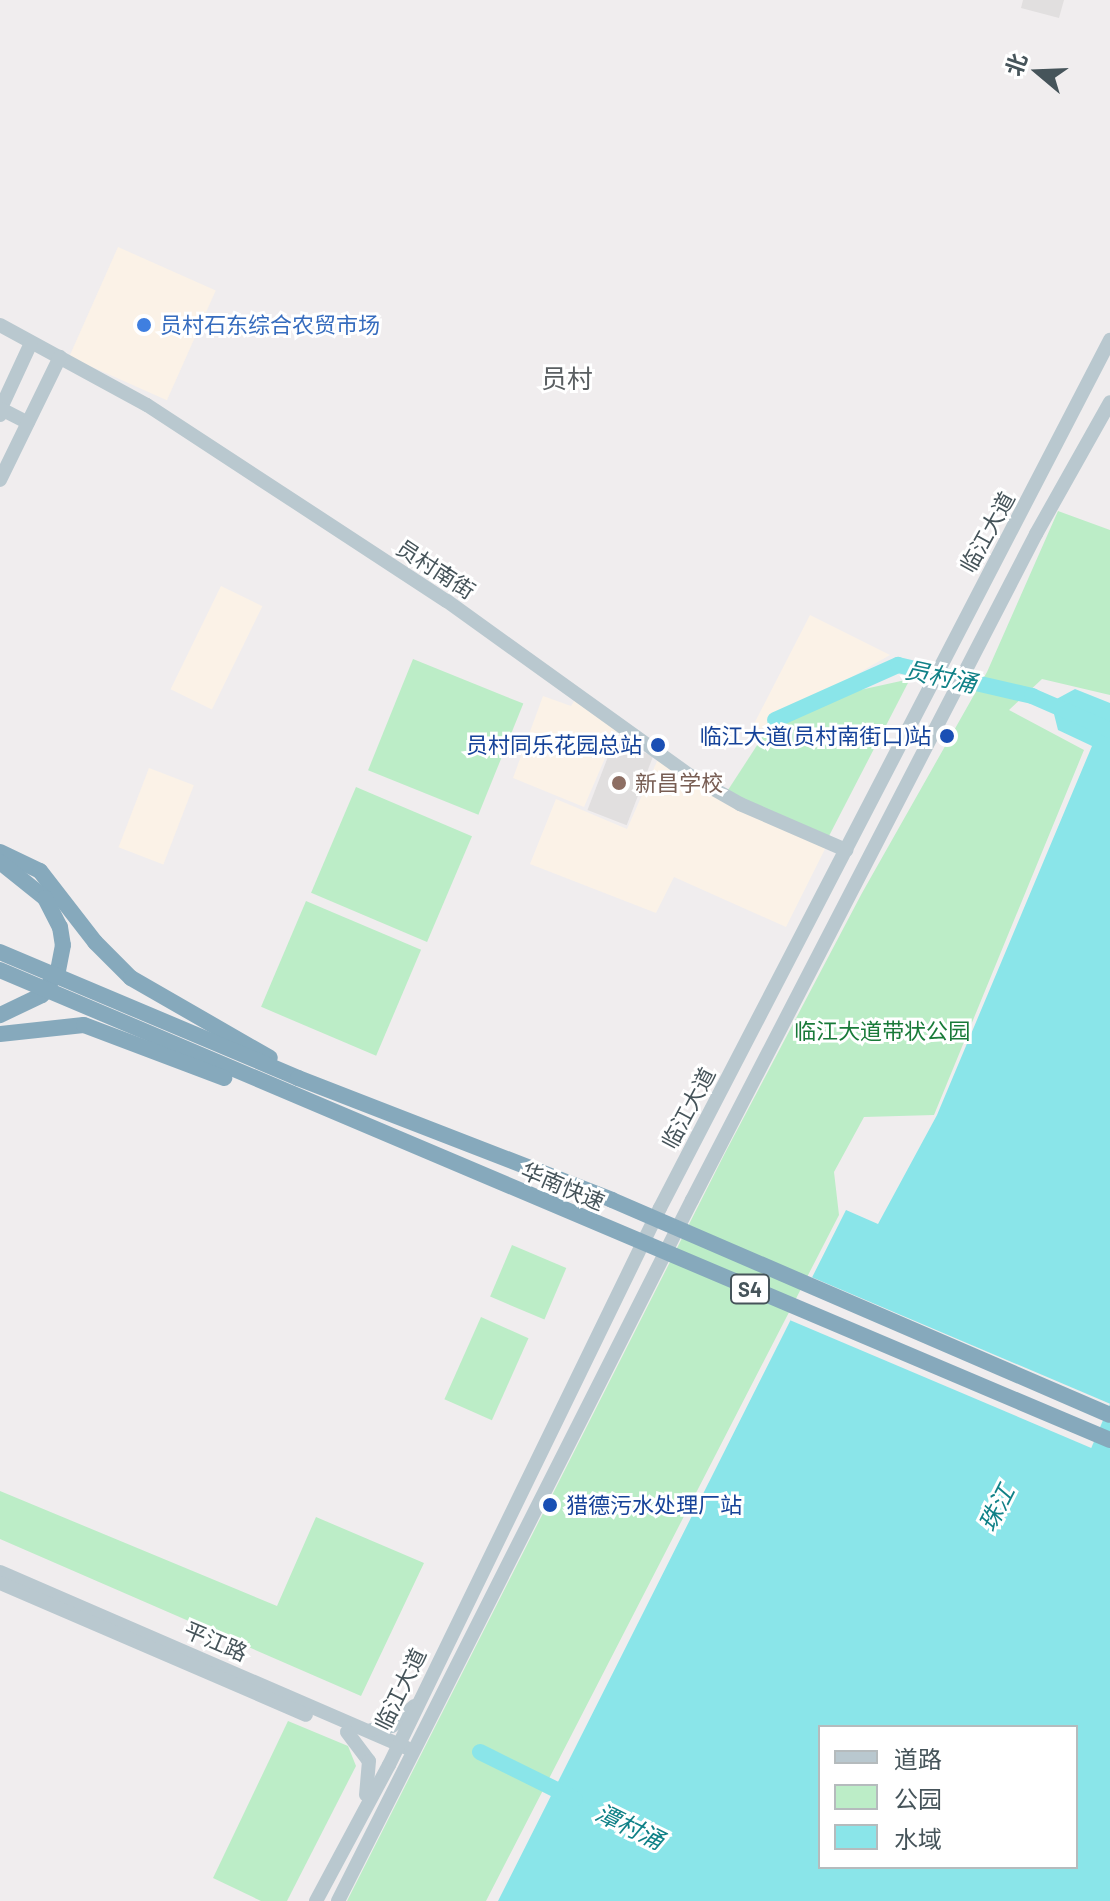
<!DOCTYPE html>
<meta charset="utf-8">
<style>
body{margin:0}
#map{position:relative;width:1110px;height:1901px;overflow:hidden;background:#f0edee;font-family:Barlow,"Noto Sans SC",sans-serif}
div>[style]{position:absolute}
[style*='--x']{left:calc(var(--x)*1px);top:calc(var(--y)*1px);width:calc(var(--w)*1px);rotate:calc(var(--a)*1deg)}
.commercial>*{inset:0;background:#fbf2e7;transform-origin:0 0}
.education>*{inset:0;background:#e1dfdf;transform-origin:0 0}
.green>*{inset:0;background:#bcedc7;transform-origin:0 0}
.water>*{inset:0;background:#8ae5e9}
.pier>*{inset:0;background:#f0edee;transform-origin:0 0}
.river>*{height:16px;margin:-8px;padding:0 8px;transform-origin:8px;border-radius:8px;background:#8ae5e9}
.secondary>*{height:14px;margin:-7px;padding:0 7px;transform-origin:7px;border-radius:7px;background:#b9c8cf}
.highway>*{height:16px;margin:-8px;padding:0 8px;transform-origin:8px;border-radius:8px;background:#86a9bc}
.dots>*{width:22px;height:22px;translate:-50% -50%;box-sizing:border-box;border:4px solid #fff;border-radius:50%}
span{translate:-50% -50%;white-space:nowrap;text-align:center;line-height:1.15;-webkit-text-stroke:6px #fff;paint-order:stroke}
.shield-label span{padding:2px 6px;background:#fff;border:2px solid;border-radius:6px;-webkit-text-stroke-width:0}
.shield-label{font-size:20px;color:#46545a;font-weight:700}
.shop-label{font-size:22px;color:#366cbe}
.left{translate:0 -50%;text-align:left}
.street-label{font-size:22px;color:#46545a}
.transit-label{font-size:22px;color:#164399}
.right{translate:-100% -50%;text-align:right}
.education-label{font-size:22px;color:#785e54}
.park-label{font-size:22px;color:#197a39}
.water-label{font-size:24px;color:#108187;font-style:italic}
.quarter-label{font-size:26px;color:#5a5f62}
.legend{position:absolute;left:818px;top:1725px;width:260px;height:144px;box-sizing:border-box;background:#fff;border:2px solid #b5bbbd;margin:0;padding:10px 14px;list-style:none;font-size:24px;color:#46545a}
.legend li{display:flex;align-items:center;gap:16px;height:40px}
.legend b{width:40px;border:2px solid #b5bbbd}
.north{position:absolute;left:998px;top:32px;width:80px;height:80px;-webkit-text-stroke:6px #fff;paint-order:stroke;rotate:289deg;font-size:22px;font-weight:700;line-height:32px;text-align:center;color:#46545a}
.north::after{content:'';display:block;margin:auto;width:28px;height:36px;background:#46545a;clip-path:polygon(50% 0,100% 100%,50% 72%,0 100%)}
</style>
<div id="map">
<div class="commercial">
<div style="left:118px;top:247px;width:107px;height:120px;rotate:24deg"></div>
<div style="left:221px;top:586px;width:46px;height:115px;rotate:26deg"></div>
<div style="clip-path:polygon(810px 615px,890px 655px,761px 729px,754px 724px)"></div>
<div style="clip-path:polygon(543px 696px,571px 706px,576px 698px,618px 728px,584px 807px,513px 778px)"></div>
<div style="clip-path:polygon(658px 759px,826px 847px,786px 927px,674px 877px,656px 913px,530px 864px,556px 799px,627px 829px)"></div>
<div style="left:149px;top:768px;width:48px;height:85px;rotate:21deg"></div>
</div>
<div class="education">
<div style="clip-path:polygon(1023px 0,1064px 0,1059px 18px,1021px 8px)"></div>
<div style="left:614px;top:741px;width:42px;height:74px;rotate:21deg"></div>
</div>
<div class="green">
<div style="clip-path:polygon(1058px 511px,1110px 530px,1110px 695px,1042px 679px,1009px 710px,1084px 750px,934px 1115px,864px 1117px,834px 1172px,839px 1215px,486px 1901px,347px 1901px,725px 1153px,862px 893px,987px 672px)"></div>
<div style="left:413px;top:659px;width:119px;height:120px;rotate:22deg"></div>
<div style="clip-path:polygon(910px 679px,829px 836px,765px 812px,728px 790px,767px 730px,860px 690px)"></div>
<div style="left:356px;top:787px;width:126px;height:115px;rotate:23deg"></div>
<div style="left:306px;top:901px;width:125px;height:115px;rotate:23deg"></div>
<div style="left:512px;top:1245px;width:59px;height:56px;rotate:23deg"></div>
<div style="left:481px;top:1317px;width:52px;height:90px;rotate:24deg"></div>
<div style="clip-path:polygon(0 1491px,277px 1606px,316px 1517px,424px 1563px,361px 1696px,0 1539px)"></div>
<div style="clip-path:polygon(288px 1721px,348px 1746px,356px 1766px,287px 1901px,261px 1901px,213px 1878px)"></div>
</div>
<div class="water">
<div style="clip-path:polygon(evenodd,1075px 689px,1110px 703px,1110px 1901px,498px 1901px,846px 1210px,878px 1224px,937px 1115px,1092px 746px,1058px 730px,1051px 702px,1075px 689px,820px 1727px,1076px 1727px,1076px 1867px,820px 1867px,820px 1727px)"></div>
</div>
<div class="pier">
<div style="left:809px;top:1276px;width:327px;height:48px;rotate:23deg"></div>
</div>
<div class="river">
<div style="--x:775;--y:720;--w:135;--a:-24.1"></div>
<div style="--x:898;--y:665;--w:138;--a:13"></div>
<div style="--x:1032;--y:696;--w:85;--a:23.6"></div>
<div style="--x:480;--y:1752;--w:106;--a:26.3"></div>
</div>
<div class="secondary">
<div style="--x:0;--y:325;--w:167;--a:28.6"></div>
<div style="--x:147;--y:405;--w:358;--a:33.2"></div>
<div style="--x:447;--y:601;--w:298;--a:35.7"></div>
<div style="--x:689;--y:775;--w:59;--a:29.6"></div>
<div style="--x:740;--y:804;--w:116;--a:23.5"></div>
<div style="--x:0;--y:410;--w:74;--a:-65.2"></div>
<div style="--x:0;--y:415;--w:6;--a:-81"></div>
<div style="--x:1;--y:409;--w:30;--a:27"></div>
<div style="--x:0;--y:480;--w:137;--a:-64"></div>
<div style="--x:0;--y:1572;--w:443;--a:23.4"></div>
<div style="--x:0;--y:1583;--w:333;--a:23.3"></div>
<div style="--x:371;--y:1730;--w:21;--a:-11"></div>
<div style="--x:392;--y:1726;--w:30;--a:-42"></div>
<div style="--x:347;--y:1732;--w:36;--a:53"></div>
<div style="--x:369;--y:1761;--w:34;--a:95"></div>
<div style="--x:316;--y:1901;--w:154;--a:-61.8"></div>
<div style="--x:389;--y:1765;--w:619;--a:-64.06"></div>
<div style="--x:660;--y:1208;--w:978;--a:-62.6"></div>
<div style="--x:338;--y:1901;--w:785;--a:-63.21"></div>
<div style="--x:692;--y:1200;--w:750;--a:-62.68"></div>
<div style="--x:1036;--y:534;--w:151;--a:-60.7"></div>
</div>
<div class="highway">
<div style="--x:0;--y:852;--w:44;--a:25.4"></div>
<div style="--x:40;--y:871;--w:90;--a:52.2"></div>
<div style="--x:95;--y:942;--w:51;--a:45"></div>
<div style="--x:131;--y:978;--w:160;--a:29.9"></div>
<div style="--x:0;--y:862;--w:58;--a:38.7"></div>
<div style="--x:45;--y:898;--w:33;--a:63"></div>
<div style="--x:60;--y:927;--w:18;--a:81"></div>
<div style="--x:63;--y:945;--w:26;--a:101"></div>
<div style="--x:58;--y:971;--w:29;--a:124"></div>
<div style="--x:42;--y:995;--w:47;--a:154.5"></div>
<div style="--x:0;--y:952;--w:324;--a:22.9"></div>
<div style="--x:298;--y:1078;--w:337;--a:21.2"></div>
<div style="--x:612;--y:1200;--w:542;--a:23.35"></div>
<div style="--x:0;--y:970;--w:1205;--a:22.95"></div>
<div style="--x:0;--y:1034;--w:84;--a:-6.1"></div>
<div style="--x:84;--y:1025;--w:150;--a:20.7"></div>
</div>
<div class="dots">
<div style="left:144px;top:325px;background:#3f7fe0"></div>
<div style="left:947px;top:736px;background:#1a4fb4"></div>
<div style="left:658px;top:745px;background:#1a4fb4"></div>
<div style="left:619px;top:783px;background:#8d6e63"></div>
<div style="left:550px;top:1505px;background:#1a4fb4"></div>
</div>
<div class="shield-label">
<span style="left:750px;top:1289px">S4</span>
</div>
<div class="shop-label">
<span class="left" style="left:160px;top:325px">员村石东综合农贸市场</span>
</div>
<div class="street-label">
<span style="left:987px;top:532px;rotate:-61deg">临江大道</span>
<span style="left:436px;top:569px;rotate:33deg">员村南街</span>
<span style="left:688px;top:1108px;rotate:-62deg">临江大道</span>
<span style="left:563px;top:1186px;rotate:23deg">华南快速</span>
<span style="left:216px;top:1641px;rotate:23deg">平江路</span>
<span style="left:400px;top:1689px;rotate:-64deg">临江大道</span>
</div>
<div class="transit-label">
<span class="right" style="left:931px;top:736px">临江大道(员村南街口)站</span>
<span class="right" style="left:642px;top:745px">员村同乐花园总站</span>
<span class="left" style="left:566px;top:1505px">猎德污水处理厂站</span>
</div>
<div class="education-label">
<span class="left" style="left:635px;top:783px">新昌学校</span>
</div>
<div class="park-label">
<span style="left:882px;top:1031px">临江大道带状公园</span>
</div>
<div class="water-label">
<span style="left:941px;top:676px;rotate:12deg">员村涌</span>
<span style="left:996px;top:1508px;rotate:-63deg">珠江</span>
<span style="left:630px;top:1826px;rotate:26deg">潭村涌</span>
</div>
<div class="quarter-label">
<span style="left:567px;top:378px">员村</span>
</div>
<ul class="legend">
<li><b style="height:10px;background:#b9c8cf"></b>道路</li>
<li><b style="height:22px;background:#bcedc7"></b>公园</li>
<li><b style="height:22px;background:#8ae5e9"></b>水域</li>
</ul>
<div class="north">北</div>
</div>
